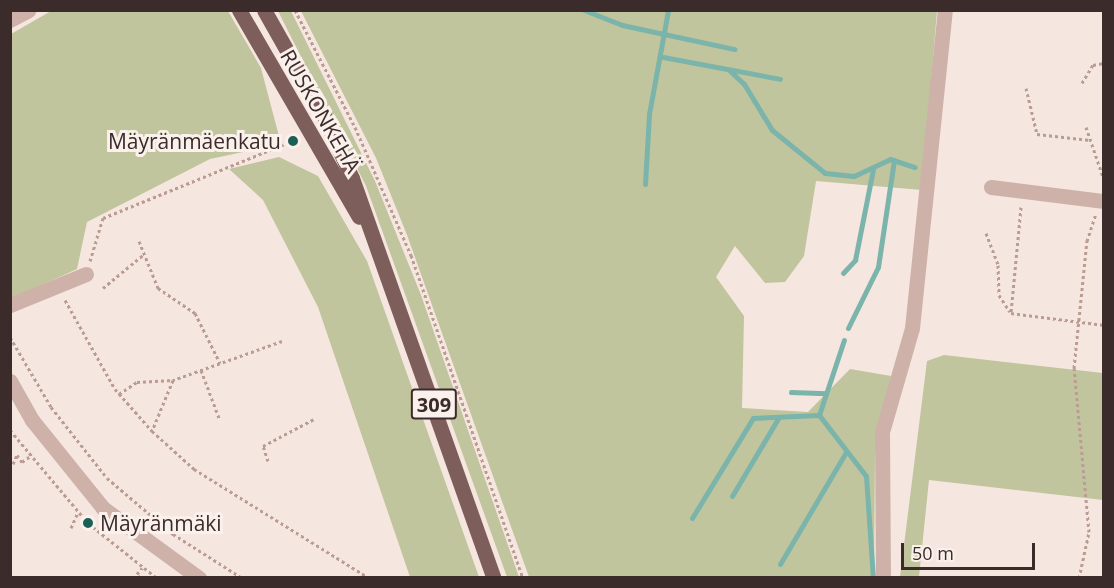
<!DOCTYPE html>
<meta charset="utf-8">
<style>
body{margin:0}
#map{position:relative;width:1114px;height:588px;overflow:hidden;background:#f5e6df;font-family:"Open Sans",sans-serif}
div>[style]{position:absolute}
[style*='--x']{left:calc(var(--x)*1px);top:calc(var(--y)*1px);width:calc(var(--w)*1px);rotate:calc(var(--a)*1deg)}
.green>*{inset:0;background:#c0c59d}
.stream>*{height:5px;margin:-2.5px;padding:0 2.5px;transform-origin:2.5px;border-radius:2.5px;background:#7bb4aa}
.path>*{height:3px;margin-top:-1.5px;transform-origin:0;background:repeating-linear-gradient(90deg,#ba9c93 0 3px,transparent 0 6px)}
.minor>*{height:15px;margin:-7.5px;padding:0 7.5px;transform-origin:7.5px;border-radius:7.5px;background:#ceb2a9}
.major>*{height:15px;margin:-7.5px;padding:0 7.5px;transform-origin:7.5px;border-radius:7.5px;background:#7e5e5a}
.dots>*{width:16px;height:16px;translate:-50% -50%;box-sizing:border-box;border:3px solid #fbf1ec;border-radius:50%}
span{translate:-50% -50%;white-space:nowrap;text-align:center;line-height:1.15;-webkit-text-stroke:6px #fbf1ec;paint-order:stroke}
.shield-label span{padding:2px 4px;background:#fbf1ec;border:2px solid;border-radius:4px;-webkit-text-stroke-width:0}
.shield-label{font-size:20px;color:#3b2b2a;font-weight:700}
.street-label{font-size:21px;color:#3b2b2a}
.poi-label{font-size:21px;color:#3b2b2a}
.right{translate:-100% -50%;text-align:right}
.left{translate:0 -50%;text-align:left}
.frame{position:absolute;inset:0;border:12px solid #3b2b2a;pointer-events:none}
.scale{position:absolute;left:901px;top:543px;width:134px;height:27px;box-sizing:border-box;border:3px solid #3b2b2a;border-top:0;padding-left:8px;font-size:18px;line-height:21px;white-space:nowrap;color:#3b2b2a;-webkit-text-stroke:4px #fbf1ec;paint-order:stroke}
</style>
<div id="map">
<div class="green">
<div style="clip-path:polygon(51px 11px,228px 11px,261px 68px,280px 140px,272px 146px,210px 159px,87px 222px,77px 269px,11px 299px,11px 34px)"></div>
<div style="clip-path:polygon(278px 11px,291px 11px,375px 181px,421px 295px,519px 577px,507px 577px,366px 186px)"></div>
<div style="clip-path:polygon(301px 11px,937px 11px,922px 190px,816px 181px,804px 256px,785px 282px,765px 283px,735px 246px,716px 277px,744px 316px,742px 408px,808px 412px,850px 369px,891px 376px,875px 453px,874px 577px,529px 577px,407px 235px,376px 158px)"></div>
<div style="clip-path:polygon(279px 157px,318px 176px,367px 261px,479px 577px,410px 577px,318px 307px,263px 200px,229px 169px)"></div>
<div style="clip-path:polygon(944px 355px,1103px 373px,1103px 500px,929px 480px,919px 577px,900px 577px,927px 361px)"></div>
</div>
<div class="stream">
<div style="--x:584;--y:10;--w:41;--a:21.5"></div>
<div style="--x:622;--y:25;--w:115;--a:12.1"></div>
<div style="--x:663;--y:57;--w:119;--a:10.6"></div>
<div style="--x:729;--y:70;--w:21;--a:43"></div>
<div style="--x:744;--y:84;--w:54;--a:58.7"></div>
<div style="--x:772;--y:130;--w:68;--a:39.1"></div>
<div style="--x:825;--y:173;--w:29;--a:6"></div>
<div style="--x:854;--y:176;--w:40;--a:-25"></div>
<div style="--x:890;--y:159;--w:26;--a:18"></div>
<div style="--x:645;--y:184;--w:70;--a:-86.7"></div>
<div style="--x:649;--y:114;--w:106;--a:-79.6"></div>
<div style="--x:843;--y:273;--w:18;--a:-47"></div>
<div style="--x:855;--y:260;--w:93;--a:-78.8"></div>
<div style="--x:848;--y:328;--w:68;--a:-63.8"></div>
<div style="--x:878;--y:267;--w:108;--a:-81.5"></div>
<div style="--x:791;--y:392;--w:35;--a:2"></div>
<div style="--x:819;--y:415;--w:77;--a:52.4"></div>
<div style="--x:866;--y:476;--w:102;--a:86.1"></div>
<div style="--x:732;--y:496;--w:92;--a:-59.3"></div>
<div style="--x:692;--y:518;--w:117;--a:-58.6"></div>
<div style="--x:753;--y:418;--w:66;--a:-2.6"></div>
<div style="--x:819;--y:415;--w:79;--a:-71.6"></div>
<div style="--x:780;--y:564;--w:130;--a:-59.5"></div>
</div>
<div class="path">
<div style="--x:295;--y:10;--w:131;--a:62.9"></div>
<div style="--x:355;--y:127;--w:140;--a:66.4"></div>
<div style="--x:411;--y:255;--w:342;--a:70.9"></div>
<div style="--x:1082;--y:83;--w:21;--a:-59"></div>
<div style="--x:1093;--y:65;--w:11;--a:-10"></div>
<div style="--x:1026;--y:88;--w:47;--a:76.6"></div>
<div style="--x:1037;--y:134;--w:53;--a:6.5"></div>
<div style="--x:1086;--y:127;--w:56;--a:71.2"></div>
<div style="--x:1021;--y:207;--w:106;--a:95.4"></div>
<div style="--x:1011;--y:313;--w:94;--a:7.4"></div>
<div style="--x:986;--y:233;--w:34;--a:69"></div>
<div style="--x:998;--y:265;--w:30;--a:88"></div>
<div style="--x:999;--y:295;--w:20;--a:57"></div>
<div style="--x:139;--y:241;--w:51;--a:68"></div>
<div style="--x:158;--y:288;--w:45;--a:34"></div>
<div style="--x:195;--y:313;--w:56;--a:63.4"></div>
<div style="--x:90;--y:261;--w:45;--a:-73.2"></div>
<div style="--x:103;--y:218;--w:209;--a:-22.2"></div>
<div style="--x:103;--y:288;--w:52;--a:-39.5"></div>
<div style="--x:65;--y:300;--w:102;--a:60.7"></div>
<div style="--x:115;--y:389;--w:56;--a:48.6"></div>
<div style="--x:10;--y:337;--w:81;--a:59.6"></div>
<div style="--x:51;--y:407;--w:90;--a:51.7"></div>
<div style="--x:107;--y:478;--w:87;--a:40.3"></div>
<div style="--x:173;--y:534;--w:82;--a:32.5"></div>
<div style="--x:282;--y:341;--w:116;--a:160.3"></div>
<div style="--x:173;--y:380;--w:55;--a:112.4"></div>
<div style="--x:152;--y:431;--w:57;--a:42.1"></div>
<div style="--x:194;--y:469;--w:203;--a:31.9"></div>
<div style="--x:201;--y:370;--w:51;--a:69.4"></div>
<div style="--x:119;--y:394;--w:22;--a:-34"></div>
<div style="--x:137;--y:382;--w:36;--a:-3"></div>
<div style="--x:10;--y:430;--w:121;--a:50"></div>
<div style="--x:88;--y:523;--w:88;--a:38.6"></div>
<div style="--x:268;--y:461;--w:16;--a:-108"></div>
<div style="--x:263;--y:446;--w:58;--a:-27.9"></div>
<div style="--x:13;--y:464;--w:10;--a:-66"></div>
<div style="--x:17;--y:455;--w:9;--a:54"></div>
<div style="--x:22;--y:462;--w:9;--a:-36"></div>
<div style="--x:71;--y:528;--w:17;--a:-66"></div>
<div style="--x:140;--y:578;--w:5;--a:-127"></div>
<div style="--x:137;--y:574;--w:8;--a:-50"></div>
<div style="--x:1079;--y:578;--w:47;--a:-77.7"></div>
<div style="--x:1089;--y:532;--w:165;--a:-95.2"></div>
<div style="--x:1074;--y:368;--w:128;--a:-84.2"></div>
<div style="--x:1087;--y:241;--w:28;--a:-72"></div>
</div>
<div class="minor">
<div style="--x:10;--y:20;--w:21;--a:-28"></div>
<div style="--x:991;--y:187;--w:114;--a:7.1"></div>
<div style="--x:10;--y:305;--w:82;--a:-22.2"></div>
<div style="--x:10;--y:381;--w:45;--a:60.6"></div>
<div style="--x:32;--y:420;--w:113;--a:51.1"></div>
<div style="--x:103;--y:508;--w:119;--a:36.1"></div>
<div style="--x:883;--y:578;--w:146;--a:-90.4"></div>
<div style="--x:882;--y:432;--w:108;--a:-73.9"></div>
<div style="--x:912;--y:328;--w:320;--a:-84.1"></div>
</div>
<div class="major">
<div style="--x:239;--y:10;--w:239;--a:59.9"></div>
<div style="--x:264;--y:10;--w:122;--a:60.5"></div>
<div style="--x:324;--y:116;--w:68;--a:65.7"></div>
<div style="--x:352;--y:178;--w:424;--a:70.5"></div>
</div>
<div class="dots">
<div style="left:293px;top:141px;background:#1b6056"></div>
<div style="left:88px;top:523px;background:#1b6056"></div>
</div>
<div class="shield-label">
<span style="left:434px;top:404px">309</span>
</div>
<div class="street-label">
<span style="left:321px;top:111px;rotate:60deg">RUSKONKEHÄ</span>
</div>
<div class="poi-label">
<span class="right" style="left:281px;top:141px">Mäyränmäenkatu</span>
<span class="left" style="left:100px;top:523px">Mäyränmäki</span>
</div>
<div class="frame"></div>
<div class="scale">50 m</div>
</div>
